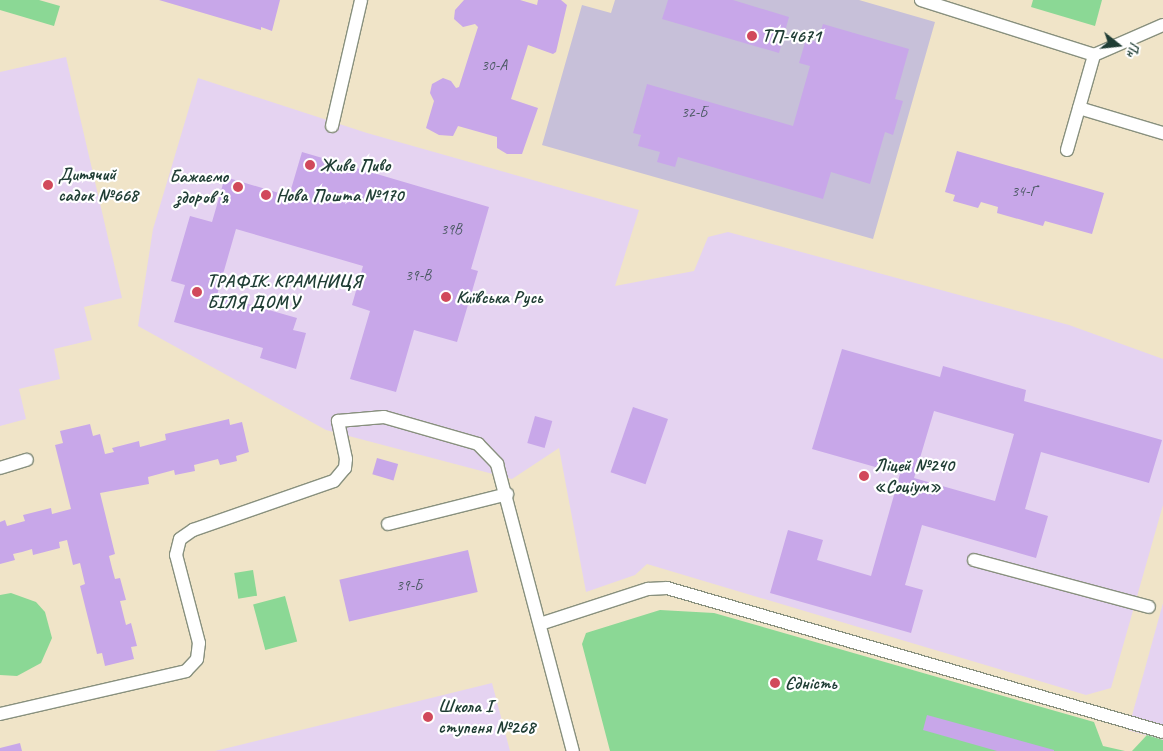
<!DOCTYPE html>
<meta charset="utf-8">
<style>
body{margin:0}
#map{position:relative;width:1163px;height:751px;overflow:hidden;background:#f0e4c8;font-family:Caveat,sans-serif}
div>[style]{position:absolute}
[style*='--x']{left:calc(var(--x)*1px);top:calc(var(--y)*1px);width:calc(var(--w)*1px);rotate:calc(var(--a)*1deg)}
.built>*{inset:0;background:#e5d3f1}
.industrial>*{inset:0;background:#c7c0d9}
.green>*{inset:0;background:#8bd895;transform-origin:0 0}
.building>*{inset:0;background:#c8a7e9;transform-origin:0 0}
.roads{filter:drop-shadow(1px 0 #88907e) drop-shadow(-1px 0 #88907e) drop-shadow(0 1px #88907e) drop-shadow(0 -1px #88907e)}
.service>*{height:12px;margin:-6px;padding:0 6px;transform-origin:6px;border-radius:6px;background:#fff}
.dots>*{width:14px;height:14px;translate:-50% -50%;box-sizing:border-box;border:2px solid #fff;border-radius:50%}
span{translate:-50% -50%;white-space:nowrap;text-align:center;line-height:1.15;-webkit-text-stroke:4.5px #fff;paint-order:stroke}
.number-label{font-size:15px;color:#495861}
.number-label span{-webkit-text-stroke-width:0}
.poi-label{font-size:18px;color:#1f3d34;font-weight:700}
.left{translate:0 -50%;text-align:left}
.right{translate:-100% -50%;text-align:right}
.north{position:absolute;left:1093px;top:20px;width:50px;height:50px;-webkit-text-stroke:4px #fff;paint-order:stroke;rotate:106deg;font-size:14px;font-weight:700;line-height:20px;text-align:center;color:#1f3d34}
.north::after{content:'';display:block;margin:auto;width:18px;height:22px;background:#1f3d34;clip-path:polygon(50% 0,100% 100%,50% 72%,0 100%)}
</style>
<div id="map">
<div class="built">
<div style="clip-path:polygon(66px 57px,122px 298px,84px 307px,92px 340px,54px 349px,60px 379px,19px 389px,26px 419px,0 426px,0 72px)"></div>
<div style="clip-path:polygon(198px 78px,367px 133px,639px 210px,615px 286px,694px 271px,708px 237px,728px 232px,1069px 325px,1163px 359px,1163px 505px,1111px 688px,1086px 695px,647px 564px,635px 575px,586px 592px,559px 448px,512px 479px,326px 430px,138px 326px,153px 229px)"></div>
<div style="clip-path:polygon(1163px 603px,1163px 740px,1128px 730px)"></div>
<div style="clip-path:polygon(492px 683px,510px 751px,215px 751px)"></div>
</div>
<div class="industrial">
<div style="clip-path:polygon(615px 0,859px 0,935px 22px,873px 239px,542px 145px,582px 5px,611px 13px)"></div>
</div>
<div class="green">
<div style="clip-path:polygon(0 0,39px 0,60px 6px,54px 26px,0 10px)"></div>
<div style="clip-path:polygon(1033px 0,1102px 0,1095px 26px,1031px 7px)"></div>
<div style="left:253px;top:570px;width:26px;height:19px;rotate:81deg"></div>
<div style="clip-path:polygon(11px 593px,36px 602px,45px 612px,52px 638px,41px 663px,17px 676px,0 675px,0 595px)"></div>
<div style="left:285px;top:596px;width:47px;height:33px;rotate:75deg"></div>
<div style="clip-path:polygon(660px 610px,714px 613px,1094px 722px,1103px 746px,1125px 751px,610px 751px,582px 644px,586px 633px)"></div>
<div style="clip-path:polygon(1147px 735px,1163px 740px,1163px 751px,1132px 751px)"></div>
</div>
<div class="building">
<div style="clip-path:polygon(159px 0,280px 0,272px 31px,261px 27px,261px 30px)"></div>
<div style="clip-path:polygon(464px 0,520px 0,537px 5px,538px 0,561px 0,567px 5px,556px 52px,553px 54px,528px 45px,511px 99px,538px 108px,522px 154px,507px 154px,497px 148px,497px 137px,458px 126px,453px 136px,439px 135px,426px 128px,434px 101px,430px 93px,432px 84px,443px 78px,451px 81px,456px 88px,459px 87px,478px 27px,475px 24px,463px 27px,454px 19px,455px 10px)"></div>
<div style="clip-path:polygon(668px 0,733px 0,789px 17px,779px 53px,662px 19px)"></div>
<div style="clip-path:polygon(823px 24px,909px 49px,895px 99px,903px 101px,893px 135px,885px 132px,870px 184px,831px 172px,823px 199px,678px 157px,675px 167px,657px 162px,660px 152px,638px 146px,641px 135px,633px 133px,647px 84px,793px 126px,810px 66px,799px 63px,806px 39px,817px 42px)"></div>
<div style="clip-path:polygon(957px 151px,1104px 193px,1092px 234px,1045px 221px,1043px 226px,997px 213px,998px 207px,981px 202px,978px 208px,953px 201px,955px 195px,945px 192px)"></div>
<div style="clip-path:polygon(302px 152px,489px 207px,471px 269px,478px 271px,457px 342px,414px 330px,396px 392px,350px 379px,370px 311px,352px 305px,363px 266px,236px 229px,217px 295px,297px 318px,293px 330px,306px 333px,296px 369px,260px 358px,263px 348px,174px 322px,185px 285px,171px 281px,190px 216px,212px 222px,225px 177px,289px 196px)"></div>
<div style="clip-path:polygon(evenodd,842px 349px,940px 377px,943px 366px,1026px 390px,1024px 401px,1162px 440px,1149px 483px,1041px 452px,1025px 509px,1048px 516px,1036px 558px,922px 525px,905px 585px,923px 590px,911px 633px,770px 593px,788px 530px,823px 540px,817px 560px,871px 576px,900px 474px,812px 449px,842px 349px,934px 411px,1014px 434px,995px 501px,914px 478px,934px 411px)"></div>
<div style="left:633px;top:407px;width:37px;height:69px;rotate:19deg"></div>
<div style="left:535px;top:416px;width:18px;height:28px;rotate:16deg"></div>
<div style="clip-path:polygon(229px 419px,230px 425px,242px 422px,249px 452px,236px 456px,237px 461px,220px 465px,218px 459px,194px 465px,195px 471px,175px 475px,174px 470px,148px 477px,149px 484px,100px 493px,115px 554px,109px 556px,112px 568px,115px 579px,120px 578px,126px 600px,120px 601px,126px 625px,131px 623px,137px 646px,131px 647px,134px 659px,105px 666px,102px 653px,97px 654px,80px 586px,85px 584px,80px 563px,73px 565px,67px 540px,59px 542px,60px 548px,33px 555px,32px 549px,22px 552px,13px 554px,15px 560px,0 564px,0 522px,5px 520px,7px 526px,25px 521px,23px 515px,51px 508px,52px 514px,71px 509px,55px 445px,63px 443px,60px 431px,90px 424px,93px 436px,100px 434px,105px 454px,114px 452px,112px 448px,139px 441px,140px 447px,166px 440px,165px 434px)"></div>
<div style="left:377px;top:458px;width:22px;height:17px;rotate:16deg"></div>
<div style="left:468px;top:550px;width:43px;height:132px;rotate:77deg"></div>
<div style="clip-path:polygon(927px 715px,1054px 750px,1054px 751px,997px 751px,923px 730px)"></div>
<div style="clip-path:polygon(20px 743px,22px 751px,0 751px,0 748px)"></div>
</div>
<div class="roads">
<div class="service">
<div style="--x:921;--y:0;--w:182;--a:17.6"></div>
<div style="--x:1094;--y:55;--w:75;--a:-23.5"></div>
<div style="--x:1079;--y:108;--w:88;--a:16.6"></div>
<div style="--x:332;--y:126;--w:129;--a:-77"></div>
<div style="--x:1067;--y:150;--w:99;--a:-74.1"></div>
<div style="--x:0;--y:468;--w:28;--a:-17"></div>
<div style="--x:388;--y:524;--w:123;--a:-14.1"></div>
<div style="--x:974;--y:560;--w:181;--a:15"></div>
<div style="--x:540;--y:624;--w:114;--a:-18"></div>
<div style="--x:648;--y:589;--w:19;--a:-3"></div>
<div style="--x:667;--y:588;--w:516;--a:16.19"></div>
<div style="--x:0;--y:714;--w:191;--a:-13"></div>
<div style="--x:186;--y:671;--w:16;--a:-47"></div>
<div style="--x:197;--y:659;--w:16;--a:-83"></div>
<div style="--x:199;--y:643;--w:91;--a:-104.6"></div>
<div style="--x:176;--y:555;--w:16;--a:-76"></div>
<div style="--x:180;--y:539;--w:16;--a:-35"></div>
<div style="--x:193;--y:530;--w:149;--a:-19.2"></div>
<div style="--x:334;--y:481;--w:17;--a:-50"></div>
<div style="--x:345;--y:468;--w:9;--a:-84"></div>
<div style="--x:346;--y:459;--w:39;--a:-102"></div>
<div style="--x:338;--y:421;--w:46;--a:-5"></div>
<div style="--x:384;--y:417;--w:98;--a:16"></div>
<div style="--x:478;--y:444;--w:28;--a:46"></div>
<div style="--x:497;--y:464;--w:297;--a:75.2"></div>
</div>
</div>
<div class="dots">
<div style="left:752px;top:36px;background:#d1495b"></div>
<div style="left:310px;top:165px;background:#d1495b"></div>
<div style="left:48px;top:185px;background:#d1495b"></div>
<div style="left:238px;top:187px;background:#d1495b"></div>
<div style="left:266px;top:195px;background:#d1495b"></div>
<div style="left:197px;top:292px;background:#d1495b"></div>
<div style="left:446px;top:297px;background:#d1495b"></div>
<div style="left:864px;top:476px;background:#d1495b"></div>
<div style="left:775px;top:683px;background:#d1495b"></div>
<div style="left:428px;top:717px;background:#d1495b"></div>
</div>
<div class="number-label">
<span style="left:494px;top:66px">30-А</span>
<span style="left:694px;top:113px">32-Б</span>
<span style="left:1024px;top:192px">34-Г</span>
<span style="left:451px;top:230px">39В</span>
<span style="left:418px;top:276px">39-В</span>
<span style="left:409px;top:586px">39-Б</span>
</div>
<div class="poi-label">
<span class="left" style="left:762px;top:36px">ТП-4671</span>
<span class="left" style="left:320px;top:165px">Живе Пиво</span>
<span class="left" style="left:58px;top:185px">Дитячий<br>садок №668</span>
<span class="right" style="left:228px;top:187px">Бажаємо<br>здоровʼя</span>
<span class="left" style="left:276px;top:195px">Нова Пошта №170</span>
<span class="left" style="left:207px;top:292px">ТРАФІК. КРАМНИЦЯ<br>БІЛЯ ДОМУ</span>
<span class="left" style="left:456px;top:297px">Київська Русь</span>
<span class="left" style="left:874px;top:476px">Ліцей №240<br>«Соціум»</span>
<span class="left" style="left:785px;top:683px">Єдність</span>
<span class="left" style="left:438px;top:717px">Школа І<br>ступеня №268</span>
</div>
<div class="north">Пн</div>
</div>
